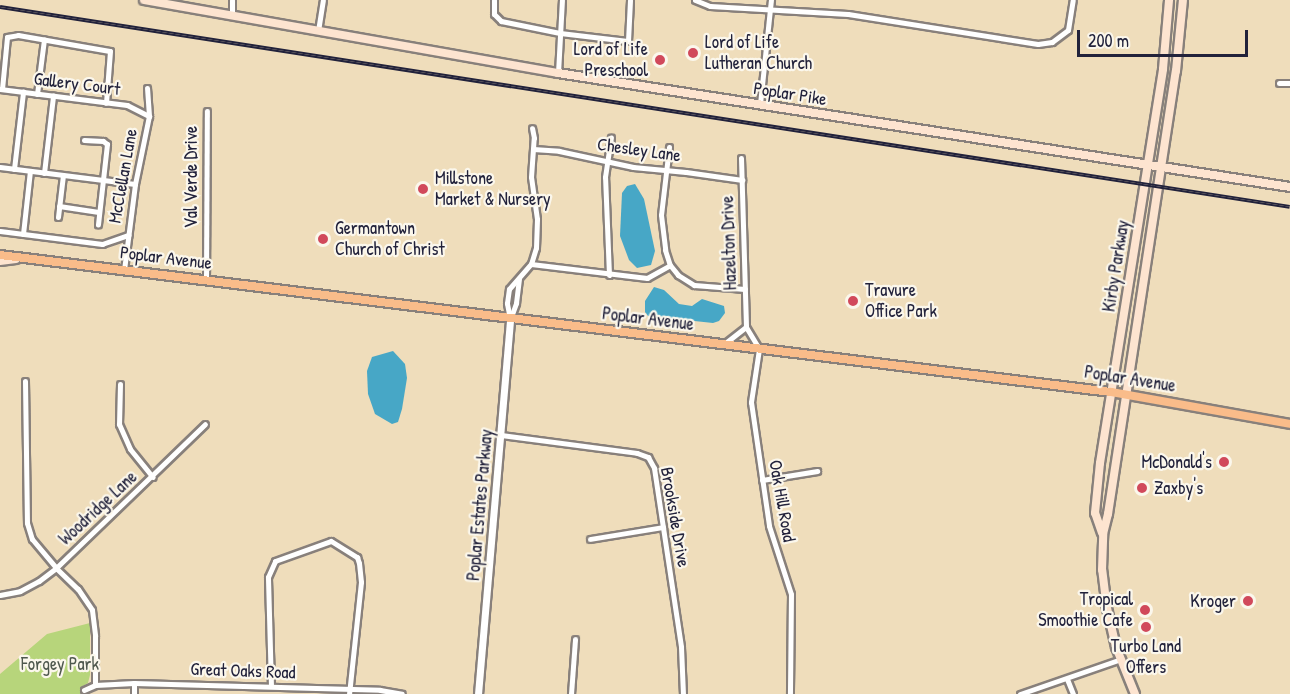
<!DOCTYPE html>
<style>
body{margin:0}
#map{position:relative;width:1290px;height:694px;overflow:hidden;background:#efddbb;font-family:"Patrick Hand",sans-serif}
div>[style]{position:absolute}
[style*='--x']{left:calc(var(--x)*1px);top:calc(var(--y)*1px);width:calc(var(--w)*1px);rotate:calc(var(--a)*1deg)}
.green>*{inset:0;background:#b7d57b}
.water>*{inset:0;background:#47a7c6}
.roads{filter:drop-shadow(2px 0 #88807b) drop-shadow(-2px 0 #88807b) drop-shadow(0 2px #88807b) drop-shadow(0 -2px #88807b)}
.minor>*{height:5px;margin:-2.5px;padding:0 2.5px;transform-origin:2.5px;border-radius:2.5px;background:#fff}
.tertiary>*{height:7px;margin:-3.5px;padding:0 3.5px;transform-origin:3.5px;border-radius:3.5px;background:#fff}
.secondary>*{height:8px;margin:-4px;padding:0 4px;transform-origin:4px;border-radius:4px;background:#fde4d0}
.primary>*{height:8px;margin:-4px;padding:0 4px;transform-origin:4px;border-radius:4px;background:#f9bc8a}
.rail>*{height:4px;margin-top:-2px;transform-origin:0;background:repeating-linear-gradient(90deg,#fbf7ec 0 4.5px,#22223b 0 9px);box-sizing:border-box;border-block:2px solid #22223b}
.dots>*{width:16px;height:16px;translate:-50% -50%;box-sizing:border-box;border:3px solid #fbf7ec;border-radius:50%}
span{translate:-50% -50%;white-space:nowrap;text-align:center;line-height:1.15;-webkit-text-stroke:4.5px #fbf7ec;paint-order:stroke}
.poi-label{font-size:18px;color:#22223b}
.left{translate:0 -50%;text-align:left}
.right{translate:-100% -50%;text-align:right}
.street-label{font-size:18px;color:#22223b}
.park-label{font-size:18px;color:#4f584e}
.scale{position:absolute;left:1077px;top:30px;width:171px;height:27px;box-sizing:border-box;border:3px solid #22223b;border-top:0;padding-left:8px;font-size:18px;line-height:21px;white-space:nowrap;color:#22223b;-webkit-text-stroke:4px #fbf7ec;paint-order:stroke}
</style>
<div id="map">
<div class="green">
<div style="clip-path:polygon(90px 623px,90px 675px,88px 683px,83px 686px,83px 694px,0 694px,0 674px,47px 634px)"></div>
</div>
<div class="water">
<div style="clip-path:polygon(635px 184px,644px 199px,655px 251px,651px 265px,637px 268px,629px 260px,620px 236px,622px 193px,627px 186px)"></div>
<div style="clip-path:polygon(654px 287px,664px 290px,679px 304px,692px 306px,702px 299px,724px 306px,725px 313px,719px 321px,713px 323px,648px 316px,645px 312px,645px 301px)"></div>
<div style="clip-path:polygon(393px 351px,405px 364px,407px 378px,402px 409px,398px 422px,392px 424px,375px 414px,368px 394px,367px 371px,372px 357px)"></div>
</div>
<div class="roads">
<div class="minor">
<div style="--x:494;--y:0;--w:14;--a:90"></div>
<div style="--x:494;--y:14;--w:10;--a:45"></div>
<div style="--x:501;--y:21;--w:60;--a:11.5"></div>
<div style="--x:560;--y:33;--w:68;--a:6.7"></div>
<div style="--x:628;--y:41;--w:41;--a:-87.2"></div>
<div style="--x:695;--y:0;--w:16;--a:22"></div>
<div style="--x:710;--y:6;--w:138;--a:3.3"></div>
<div style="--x:848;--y:14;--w:192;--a:9"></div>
<div style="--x:1038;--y:44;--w:14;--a:-8"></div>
<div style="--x:1052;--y:42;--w:20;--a:-37"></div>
<div style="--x:1068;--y:30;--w:30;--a:-81"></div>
<div style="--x:232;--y:16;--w:16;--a:-90"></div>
<div style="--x:318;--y:31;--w:31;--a:-81"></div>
<div style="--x:558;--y:73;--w:73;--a:-86.9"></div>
<div style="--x:1279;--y:83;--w:11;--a:0"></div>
<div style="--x:0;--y:89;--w:128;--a:7.2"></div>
<div style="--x:127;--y:105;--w:25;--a:27"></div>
<div style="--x:2;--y:89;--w:52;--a:-84.5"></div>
<div style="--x:7;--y:37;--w:11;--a:-10"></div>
<div style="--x:18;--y:35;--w:93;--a:9.9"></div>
<div style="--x:110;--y:51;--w:52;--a:94.4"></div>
<div style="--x:37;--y:94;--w:55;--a:-82.7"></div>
<div style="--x:760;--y:104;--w:105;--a:-84"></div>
<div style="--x:84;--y:140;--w:19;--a:3"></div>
<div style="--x:103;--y:141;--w:5;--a:37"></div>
<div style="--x:107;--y:144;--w:81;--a:96.4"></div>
<div style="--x:669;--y:147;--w:68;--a:96.7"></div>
<div style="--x:661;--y:215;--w:35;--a:83"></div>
<div style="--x:665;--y:250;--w:16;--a:72"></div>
<div style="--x:670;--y:265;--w:13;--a:51"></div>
<div style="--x:678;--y:275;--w:19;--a:32"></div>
<div style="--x:694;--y:285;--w:51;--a:4.5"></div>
<div style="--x:533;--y:149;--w:26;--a:4"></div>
<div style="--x:559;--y:151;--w:76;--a:12.2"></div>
<div style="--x:633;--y:167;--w:53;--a:5.4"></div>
<div style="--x:686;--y:172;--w:57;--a:8.1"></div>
<div style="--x:741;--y:158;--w:169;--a:88.3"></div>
<div style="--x:746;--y:327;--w:26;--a:59"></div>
<div style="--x:759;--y:349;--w:54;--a:98.6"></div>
<div style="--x:751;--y:402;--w:125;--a:81.7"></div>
<div style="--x:769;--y:526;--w:71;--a:72.1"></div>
<div style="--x:791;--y:594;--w:100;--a:90.6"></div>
<div style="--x:0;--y:167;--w:136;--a:7.2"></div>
<div style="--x:14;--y:169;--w:78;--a:-83.3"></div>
<div style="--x:44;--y:173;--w:78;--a:-83.3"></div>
<div style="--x:59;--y:206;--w:40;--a:8.5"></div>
<div style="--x:58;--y:217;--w:42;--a:-83.2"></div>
<div style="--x:0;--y:231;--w:103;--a:7.3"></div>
<div style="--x:102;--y:244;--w:28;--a:-19"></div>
<div style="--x:23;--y:234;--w:63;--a:-83.7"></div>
<div style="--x:531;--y:264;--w:117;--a:6.9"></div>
<div style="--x:647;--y:278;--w:26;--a:-29"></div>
<div style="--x:124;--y:270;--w:87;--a:-82.7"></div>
<div style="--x:135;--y:184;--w:69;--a:-78.4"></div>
<div style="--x:149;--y:116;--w:28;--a:-94"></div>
<div style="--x:609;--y:275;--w:98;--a:-92.3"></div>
<div style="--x:605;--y:177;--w:40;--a:-81.5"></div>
<div style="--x:206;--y:279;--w:168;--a:-89.7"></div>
<div style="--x:511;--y:317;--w:15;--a:-70"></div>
<div style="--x:516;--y:303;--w:24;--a:-83"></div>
<div style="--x:510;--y:319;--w:16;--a:-101"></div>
<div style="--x:507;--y:303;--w:14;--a:-82"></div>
<div style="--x:509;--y:289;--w:33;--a:-49"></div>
<div style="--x:531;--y:264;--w:17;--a:-73"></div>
<div style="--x:536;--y:248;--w:29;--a:-88"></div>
<div style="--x:537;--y:219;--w:42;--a:-98.1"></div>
<div style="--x:531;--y:177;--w:39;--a:-86"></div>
<div style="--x:534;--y:138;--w:10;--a:-101"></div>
<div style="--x:724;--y:344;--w:28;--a:-38"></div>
<div style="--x:25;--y:381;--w:142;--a:89.2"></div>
<div style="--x:27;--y:523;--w:17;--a:73"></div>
<div style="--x:32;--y:539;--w:38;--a:50"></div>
<div style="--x:56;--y:568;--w:30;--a:44"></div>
<div style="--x:78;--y:589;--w:25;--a:56"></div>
<div style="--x:92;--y:610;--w:26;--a:83"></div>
<div style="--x:95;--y:636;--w:49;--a:90"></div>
<div style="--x:120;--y:384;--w:40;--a:91.4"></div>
<div style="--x:119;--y:424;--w:27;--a:66"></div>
<div style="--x:130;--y:449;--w:36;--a:51"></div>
<div style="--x:501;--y:435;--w:137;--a:7.5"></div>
<div style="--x:637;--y:453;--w:12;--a:20"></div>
<div style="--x:648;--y:457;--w:13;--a:61"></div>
<div style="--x:654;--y:468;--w:181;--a:81.4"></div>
<div style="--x:681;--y:647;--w:47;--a:87.6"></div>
<div style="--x:762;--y:480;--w:56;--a:-9.3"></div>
<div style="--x:590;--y:539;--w:74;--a:-9.3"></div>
<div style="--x:0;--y:595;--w:20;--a:-11"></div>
<div style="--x:20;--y:591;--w:21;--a:-28"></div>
<div style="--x:39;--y:581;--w:21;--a:-37"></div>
<div style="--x:56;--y:568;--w:207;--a:-44"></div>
<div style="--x:1067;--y:679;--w:16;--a:68"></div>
<div style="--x:271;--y:686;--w:109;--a:-91.6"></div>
<div style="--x:268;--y:577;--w:17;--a:-66"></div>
<div style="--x:275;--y:561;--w:59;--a:-19.7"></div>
<div style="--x:331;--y:541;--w:31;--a:32"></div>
<div style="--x:357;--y:557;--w:6;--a:72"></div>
<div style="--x:359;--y:563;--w:19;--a:84"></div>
<div style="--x:361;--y:582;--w:113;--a:96.1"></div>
<div style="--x:84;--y:690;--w:12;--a:-24"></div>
<div style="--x:95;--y:685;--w:39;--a:-3"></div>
<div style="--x:134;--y:683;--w:246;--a:1.6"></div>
<div style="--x:380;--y:690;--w:22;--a:10"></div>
<div style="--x:134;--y:694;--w:11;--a:-90"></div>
<div style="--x:571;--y:694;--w:55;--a:-85.8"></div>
<div style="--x:1020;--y:694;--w:107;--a:-19.1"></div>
</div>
<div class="tertiary">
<div style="--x:478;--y:694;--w:376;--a:-85.1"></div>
</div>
<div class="secondary">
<div style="--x:144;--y:0;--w:420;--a:10"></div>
<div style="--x:558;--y:73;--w:741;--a:8.85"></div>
<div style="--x:0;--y:261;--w:16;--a:-7"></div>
<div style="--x:1102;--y:533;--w:21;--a:-109"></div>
<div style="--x:1095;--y:513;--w:50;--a:-84.3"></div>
<div style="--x:1100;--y:463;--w:399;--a:-80.9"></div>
<div style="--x:1163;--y:69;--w:69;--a:-85"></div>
<div style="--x:1135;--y:694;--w:51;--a:-112"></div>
<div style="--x:1116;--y:647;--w:39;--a:-103"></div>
<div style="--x:1107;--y:609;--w:39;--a:-97"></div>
<div style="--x:1102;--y:570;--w:36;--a:-88"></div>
<div style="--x:1103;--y:534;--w:21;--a:-76"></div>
<div style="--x:1108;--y:514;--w:448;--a:-81.3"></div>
<div style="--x:1176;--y:71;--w:71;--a:-84.4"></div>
</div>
<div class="primary">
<div style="--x:0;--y:255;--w:1119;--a:7.03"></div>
<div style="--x:1111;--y:392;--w:182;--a:10.1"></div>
</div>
</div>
<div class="rail">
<div style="--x:0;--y:7;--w:1305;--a:8.81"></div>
</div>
<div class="dots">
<div style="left:693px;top:53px;background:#d1495b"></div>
<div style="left:660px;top:60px;background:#d1495b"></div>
<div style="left:423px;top:189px;background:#d1495b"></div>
<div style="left:323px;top:239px;background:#d1495b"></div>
<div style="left:853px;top:301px;background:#d1495b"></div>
<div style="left:1224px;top:462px;background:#d1495b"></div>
<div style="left:1142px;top:488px;background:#d1495b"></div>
<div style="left:1248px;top:601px;background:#d1495b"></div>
<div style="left:1145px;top:610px;background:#d1495b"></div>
<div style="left:1146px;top:627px;background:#d1495b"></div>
</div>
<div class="poi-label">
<span class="left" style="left:705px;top:53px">Lord of Life<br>Lutheran Church</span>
<span class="right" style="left:648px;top:60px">Lord of Life<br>Preschool</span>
<span class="left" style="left:435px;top:189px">Millstone<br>Market &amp; Nursery</span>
<span class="left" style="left:335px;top:239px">Germantown<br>Church of Christ</span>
<span class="left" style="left:865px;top:301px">Travure<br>Office Park</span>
<span class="right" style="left:1212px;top:462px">McDonald's</span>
<span class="left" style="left:1154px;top:488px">Zaxby's</span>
<span class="right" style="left:1133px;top:610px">Tropical<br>Smoothie Cafe</span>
<span class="right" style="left:1236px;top:601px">Kroger</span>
<span style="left:1146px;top:657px">Turbo Land<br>Offers</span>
</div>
<div class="street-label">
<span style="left:77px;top:84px;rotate:7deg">Gallery Court</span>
<span style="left:790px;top:94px;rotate:9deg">Poplar Pike</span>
<span style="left:639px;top:150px;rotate:8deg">Chesley Lane</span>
<span style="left:123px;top:176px;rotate:-80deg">McClellan Lane</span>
<span style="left:191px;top:177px;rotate:-90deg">Val Verde Drive</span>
<span style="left:729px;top:243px;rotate:-92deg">Hazelton Drive</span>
<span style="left:166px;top:258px;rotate:7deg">Poplar Avenue</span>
<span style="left:1116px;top:266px;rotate:-81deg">Kirby Parkway</span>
<span style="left:648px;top:319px;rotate:7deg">Poplar Avenue</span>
<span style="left:1130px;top:379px;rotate:9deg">Poplar Avenue</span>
<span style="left:782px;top:501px;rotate:80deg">Oak Hill Road</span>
<span style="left:480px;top:505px;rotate:-85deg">Poplar Estates Parkway</span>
<span style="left:98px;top:508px;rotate:-43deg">Woodridge Lane</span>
<span style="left:675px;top:517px;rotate:80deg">Brookside Drive</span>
<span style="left:243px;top:671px;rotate:2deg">Great Oaks Road</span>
</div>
<div class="park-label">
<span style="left:60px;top:664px">Forgey Park</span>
</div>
<div class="scale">200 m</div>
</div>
